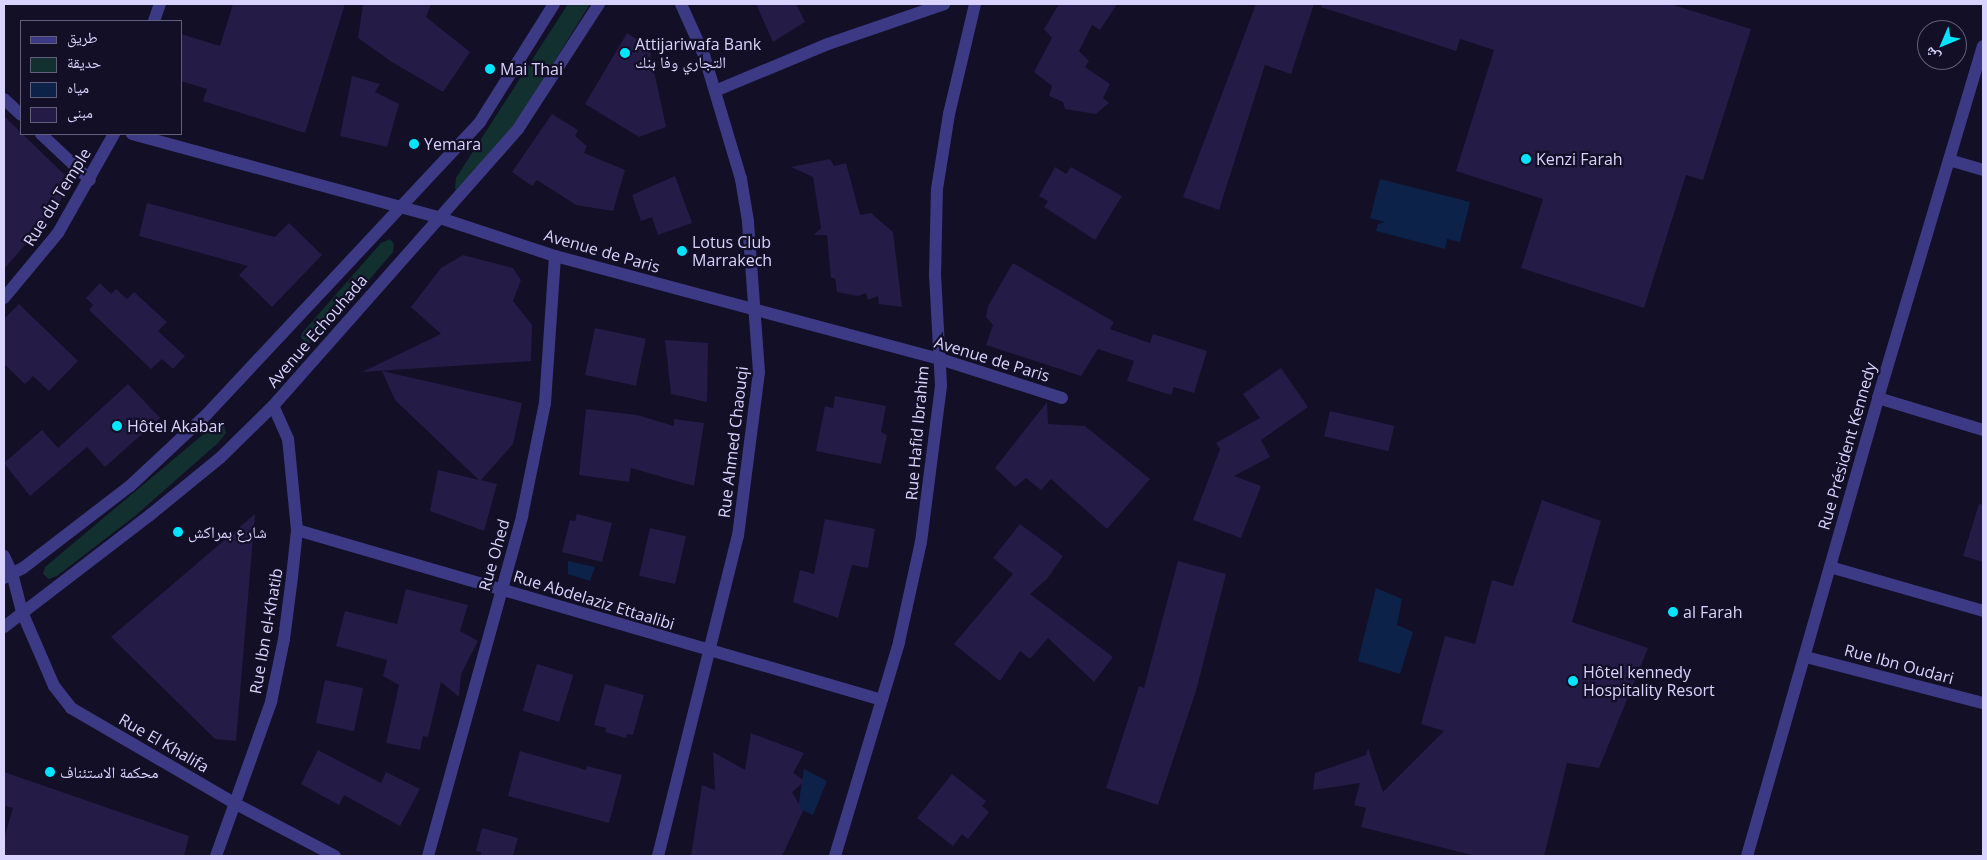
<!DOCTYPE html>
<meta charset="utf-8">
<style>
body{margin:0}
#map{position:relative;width:1987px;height:860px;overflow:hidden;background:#130f26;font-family:"Open Sans","Noto Naskh Arabic",sans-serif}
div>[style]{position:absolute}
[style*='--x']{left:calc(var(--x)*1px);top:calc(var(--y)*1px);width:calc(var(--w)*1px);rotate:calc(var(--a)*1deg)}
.green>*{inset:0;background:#12302f}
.water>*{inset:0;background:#0c2248}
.building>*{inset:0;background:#241b47;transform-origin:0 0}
.minor>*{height:12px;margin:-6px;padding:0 6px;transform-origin:6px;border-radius:6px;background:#3d3a85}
.dots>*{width:14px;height:14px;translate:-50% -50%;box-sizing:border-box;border:2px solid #130f26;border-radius:50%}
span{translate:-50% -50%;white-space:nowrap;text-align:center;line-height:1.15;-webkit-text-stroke:4.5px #130f26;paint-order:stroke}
.poi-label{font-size:16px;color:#d9d4ff}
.left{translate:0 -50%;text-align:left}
.street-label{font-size:16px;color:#d9d4ff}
.frame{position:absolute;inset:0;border:5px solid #d9d4ff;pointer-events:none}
.legend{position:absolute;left:20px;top:20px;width:162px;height:115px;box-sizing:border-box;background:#130f26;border:1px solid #625e7d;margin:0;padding:6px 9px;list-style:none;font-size:15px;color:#d9d4ff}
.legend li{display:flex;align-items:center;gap:10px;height:25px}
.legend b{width:25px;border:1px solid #625e7d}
.north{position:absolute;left:1917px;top:20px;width:50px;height:50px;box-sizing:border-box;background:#130f26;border:1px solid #625e7d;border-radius:50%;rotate:225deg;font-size:14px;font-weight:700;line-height:20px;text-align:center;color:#d9d4ff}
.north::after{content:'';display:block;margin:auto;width:18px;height:22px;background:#00e5ff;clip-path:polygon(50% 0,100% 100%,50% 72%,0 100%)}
</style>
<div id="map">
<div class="green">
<div style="clip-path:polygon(568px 4px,590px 4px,521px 115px,469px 188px,459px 192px,455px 189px,456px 178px)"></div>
<div style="clip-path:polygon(390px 239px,394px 244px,393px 252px,319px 338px,308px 344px,301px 338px,302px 333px,381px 243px)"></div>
<div style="clip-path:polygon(218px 422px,224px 425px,226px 433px,218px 443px,135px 516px,57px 576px,49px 579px,43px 574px,45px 567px)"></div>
</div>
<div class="water">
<div style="clip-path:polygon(1380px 179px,1470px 202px,1460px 242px,1447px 239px,1445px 249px,1376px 231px,1378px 224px,1385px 222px,1370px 218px)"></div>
<div style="clip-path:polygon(568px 561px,595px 567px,590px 581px,568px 574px)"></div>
<div style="clip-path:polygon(1376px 588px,1402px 599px,1397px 625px,1413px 632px,1400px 674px,1358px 661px)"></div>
<div style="clip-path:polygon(804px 769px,827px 781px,813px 815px,798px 808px)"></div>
</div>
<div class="building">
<div style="clip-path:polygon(233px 4px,345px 4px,305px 133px,203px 101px,207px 89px,181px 81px,181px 34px,220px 46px)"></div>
<div style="clip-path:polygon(363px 4px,431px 4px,426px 17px,470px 52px,443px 92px,392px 62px,358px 38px)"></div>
<div style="clip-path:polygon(756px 4px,796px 4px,805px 22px,773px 42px)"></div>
<div style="clip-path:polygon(1059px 4px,1117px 4px,1100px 30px,1092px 25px,1079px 51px,1089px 61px,1085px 67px,1110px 84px,1103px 98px,1109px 103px,1096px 114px,1065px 109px,1063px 102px,1049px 96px,1052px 86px,1034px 72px,1052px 38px,1044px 29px)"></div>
<div style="clip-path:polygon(1256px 4px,1314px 4px,1291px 74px,1265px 65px,1219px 210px,1183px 197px)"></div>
<div style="clip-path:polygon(1322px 4px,1670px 4px,1751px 29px,1703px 180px,1686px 175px,1644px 308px,1521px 268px,1543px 199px,1456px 171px,1494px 50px,1460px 39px,1456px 51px,1321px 7px)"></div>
<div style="clip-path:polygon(627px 33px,649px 47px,666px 127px,639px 137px,585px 104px)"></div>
<div style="clip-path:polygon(352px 76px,380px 84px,375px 92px,399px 104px,387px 147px,340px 136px)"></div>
<div style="clip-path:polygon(552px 114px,578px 130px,575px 136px,587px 146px,584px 153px,625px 170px,613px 211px,576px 205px,537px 180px,532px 186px,512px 172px)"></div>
<div style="clip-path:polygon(4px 116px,69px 179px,58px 207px,4px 269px)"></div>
<div style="clip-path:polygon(830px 159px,834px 166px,846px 163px,860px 215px,871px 213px,893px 232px,902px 307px,879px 304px,878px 296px,868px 300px,866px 293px,858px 296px,837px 292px,835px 278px,831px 278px,827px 235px,814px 235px,821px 228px,813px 177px,791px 167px)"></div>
<div style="clip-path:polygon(1055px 167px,1066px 174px,1071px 167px,1122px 196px,1095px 240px,1044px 207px,1048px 201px,1039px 196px)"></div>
<div style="clip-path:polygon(675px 176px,692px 223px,658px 235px,652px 217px,641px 221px,632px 195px)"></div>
<div style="clip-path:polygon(147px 203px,275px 237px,289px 223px,322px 255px,272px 307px,239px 275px,248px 266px,139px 236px)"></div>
<div style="clip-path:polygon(463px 255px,513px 268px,521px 280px,513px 301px,532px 325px,531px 361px,362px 372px,441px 334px,411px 307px,441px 268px)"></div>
<div style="clip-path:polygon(1013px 263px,1114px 322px,1110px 329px,1150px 343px,1153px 334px,1207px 351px,1194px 393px,1174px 387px,1171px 395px,1127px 381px,1134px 361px,1098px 349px,1081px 376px,986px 345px,993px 325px,986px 317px,988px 306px)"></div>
<div style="clip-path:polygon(100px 283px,111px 294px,116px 289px,127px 299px,134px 292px,167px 322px,158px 331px,185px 356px,173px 369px,162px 359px,151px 369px,89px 310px,93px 305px,86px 298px)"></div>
<div style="clip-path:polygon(19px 304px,78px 361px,49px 391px,33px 376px,25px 384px,4px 364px,4px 319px)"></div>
<div style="left:595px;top:328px;width:52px;height:48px;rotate:12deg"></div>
<div style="clip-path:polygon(665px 340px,708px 343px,707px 402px,671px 394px)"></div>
<div style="clip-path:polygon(1281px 368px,1308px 407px,1261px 440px,1270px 457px,1234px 476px,1261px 486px,1241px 538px,1193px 520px,1220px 449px,1216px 443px,1260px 418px,1243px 394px)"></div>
<div style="clip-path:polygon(382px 371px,522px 403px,513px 444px,481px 480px,497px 484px,484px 531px,430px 511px,438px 470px,479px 480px,395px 400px)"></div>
<div style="clip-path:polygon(128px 384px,160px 418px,105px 467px,87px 447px,30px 496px,4px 463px,42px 430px,58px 448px)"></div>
<div style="clip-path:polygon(835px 396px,886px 406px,881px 432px,887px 435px,881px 464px,816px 451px,825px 406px,833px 408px)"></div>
<div style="clip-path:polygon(1047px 402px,1048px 424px,1085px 426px,1150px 479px,1107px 529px,1051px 479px,1041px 490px,1026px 478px,1015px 487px,995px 468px)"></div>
<div style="clip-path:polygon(586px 409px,637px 415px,674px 426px,674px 419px,704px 423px,694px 486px,631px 468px,629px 482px,579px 475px)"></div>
<div style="left:1330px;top:411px;width:66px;height:26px;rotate:13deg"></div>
<div style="clip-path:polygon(1542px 500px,1601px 521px,1572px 622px,1648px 648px,1599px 768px,1567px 763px,1544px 856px,1476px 856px,1361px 827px,1366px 808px,1354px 805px,1360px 783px,1313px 790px,1315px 773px,1366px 755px,1368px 748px,1383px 792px,1444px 731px,1421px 724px,1445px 636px,1475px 644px,1492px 580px,1513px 586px)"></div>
<div style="clip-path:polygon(1979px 504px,1983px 505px,1983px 562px,1963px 556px)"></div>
<div style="clip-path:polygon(255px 514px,236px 741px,215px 739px,111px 637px)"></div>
<div style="clip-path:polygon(577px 514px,612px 523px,602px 562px,562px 552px,570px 520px,575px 521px)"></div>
<div style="clip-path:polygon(825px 519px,875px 529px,868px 568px,852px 565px,838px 618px,793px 602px,800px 570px,814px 574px)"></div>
<div style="clip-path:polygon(1020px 524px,1063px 556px,1047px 579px,1030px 594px,1113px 657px,1094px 682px,1048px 638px,1030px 659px,1020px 651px,1000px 681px,954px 644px,1013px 574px,993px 558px)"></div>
<div style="left:650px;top:528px;width:37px;height:49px;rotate:13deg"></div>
<div style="clip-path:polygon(1178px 561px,1226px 574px,1196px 691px,1158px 805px,1106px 788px,1139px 686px,1144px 688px)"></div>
<div style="clip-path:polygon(406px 589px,468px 605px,460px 631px,478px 641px,461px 674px,459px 697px,441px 682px,428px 737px,423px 736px,420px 750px,386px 743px,399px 685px,383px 676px,387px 660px,336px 646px,345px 611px,397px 624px)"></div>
<div style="left:537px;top:664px;width:38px;height:49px;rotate:17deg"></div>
<div style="left:325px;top:680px;width:39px;height:44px;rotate:12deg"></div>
<div style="clip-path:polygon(605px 684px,644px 695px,633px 735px,627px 734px,626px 738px,605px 732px,606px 728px,594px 725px)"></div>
<div style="clip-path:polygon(751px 733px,804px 753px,793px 773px,805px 781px,792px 792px,803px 811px,782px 856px,691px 856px,702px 785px,715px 790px,713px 752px,745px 770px)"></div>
<div style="clip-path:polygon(318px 750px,381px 783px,386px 772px,420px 789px,400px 826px,344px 795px,339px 805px,301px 784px)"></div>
<div style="clip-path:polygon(520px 751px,586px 770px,587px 766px,622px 775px,609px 823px,508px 796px)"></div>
<div style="clip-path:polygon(4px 772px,189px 836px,184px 856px,4px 856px,4px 838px,13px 808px,4px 806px)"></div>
<div style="clip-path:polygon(952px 774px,986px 801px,982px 806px,989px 812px,968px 839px,962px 834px,953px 846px,917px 818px)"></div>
<div style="clip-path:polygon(482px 828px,518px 838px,513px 856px,480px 856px,481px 852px,476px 851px)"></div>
</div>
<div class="minor">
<div style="--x:154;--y:21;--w:18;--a:-71"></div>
<div style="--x:715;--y:91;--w:122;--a:-22.6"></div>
<div style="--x:828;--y:44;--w:123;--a:-19"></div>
<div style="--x:4;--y:99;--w:23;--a:43"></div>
<div style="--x:41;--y:134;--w:67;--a:43.2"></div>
<div style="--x:132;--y:134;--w:316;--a:15.2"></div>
<div style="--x:437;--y:217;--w:124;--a:18.3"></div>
<div style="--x:555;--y:256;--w:399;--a:15"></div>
<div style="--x:940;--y:359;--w:128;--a:17.7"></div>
<div style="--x:1949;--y:160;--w:35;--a:16"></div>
<div style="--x:4;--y:298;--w:85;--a:-50.3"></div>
<div style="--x:58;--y:233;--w:114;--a:-60.5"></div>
<div style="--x:1878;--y:398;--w:110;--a:16.9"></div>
<div style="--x:297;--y:530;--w:609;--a:16.2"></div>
<div style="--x:4;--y:556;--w:19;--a:65"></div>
<div style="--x:12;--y:573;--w:40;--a:75.6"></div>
<div style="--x:22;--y:612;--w:81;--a:66.6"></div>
<div style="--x:54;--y:686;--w:28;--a:52"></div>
<div style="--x:71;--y:708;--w:189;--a:30.2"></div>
<div style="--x:234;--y:803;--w:114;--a:27.7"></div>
<div style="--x:1830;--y:567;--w:159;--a:16"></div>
<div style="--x:4;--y:578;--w:21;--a:-28"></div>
<div style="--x:23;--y:568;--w:135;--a:-37.5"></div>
<div style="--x:130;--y:486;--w:105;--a:-43.1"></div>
<div style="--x:207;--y:414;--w:400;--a:-46.9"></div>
<div style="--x:480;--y:122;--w:139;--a:-57.9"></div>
<div style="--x:4;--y:627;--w:184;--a:-37.5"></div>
<div style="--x:150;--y:515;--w:90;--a:-39.2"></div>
<div style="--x:220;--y:458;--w:74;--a:-44.5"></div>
<div style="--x:273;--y:406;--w:370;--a:-48.5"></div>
<div style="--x:518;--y:129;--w:149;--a:-57.1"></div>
<div style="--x:1806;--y:657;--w:183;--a:14.6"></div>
<div style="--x:216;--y:856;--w:164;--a:-70.3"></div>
<div style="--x:271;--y:702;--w:64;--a:-78.3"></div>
<div style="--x:284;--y:639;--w:63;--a:-82.6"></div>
<div style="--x:292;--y:577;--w:47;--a:-83.9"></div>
<div style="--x:297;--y:530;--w:91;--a:-95.6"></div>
<div style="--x:288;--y:439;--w:36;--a:-114"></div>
<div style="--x:428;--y:856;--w:353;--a:-74.5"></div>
<div style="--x:522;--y:516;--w:115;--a:-78.5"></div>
<div style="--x:545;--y:403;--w:147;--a:-86.1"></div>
<div style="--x:658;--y:856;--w:330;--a:-76"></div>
<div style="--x:738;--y:536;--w:165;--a:-82.7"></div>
<div style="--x:759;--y:372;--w:151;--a:-94.2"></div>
<div style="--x:748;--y:221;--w:43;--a:-99.5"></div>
<div style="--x:741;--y:179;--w:129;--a:-106.6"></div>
<div style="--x:704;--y:55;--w:56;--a:-114.3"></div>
<div style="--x:835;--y:856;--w:223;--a:-73.3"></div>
<div style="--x:899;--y:642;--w:102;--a:-77.6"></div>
<div style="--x:921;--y:542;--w:158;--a:-82.7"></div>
<div style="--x:941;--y:385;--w:110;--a:-93.1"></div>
<div style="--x:935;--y:275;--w:86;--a:-88.7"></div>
<div style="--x:937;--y:189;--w:76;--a:-80.9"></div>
<div style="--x:949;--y:114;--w:113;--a:-76.7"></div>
<div style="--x:1747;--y:856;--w:476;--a:-74"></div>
<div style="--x:1878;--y:398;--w:367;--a:-73.4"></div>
</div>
<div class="dots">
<div style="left:625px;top:53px;background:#00e5ff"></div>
<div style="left:490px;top:69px;background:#00e5ff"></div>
<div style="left:414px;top:144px;background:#00e5ff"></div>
<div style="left:1526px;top:159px;background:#00e5ff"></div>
<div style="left:682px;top:251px;background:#00e5ff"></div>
<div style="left:117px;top:426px;background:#00e5ff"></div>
<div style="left:178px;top:532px;background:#00e5ff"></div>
<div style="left:1673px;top:612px;background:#00e5ff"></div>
<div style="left:1573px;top:681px;background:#00e5ff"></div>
<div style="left:50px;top:772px;background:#00e5ff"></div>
</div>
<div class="poi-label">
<span class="left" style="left:635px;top:53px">Attijariwafa Bank<br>التجاري وفا بنك</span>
<span class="left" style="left:500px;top:69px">Mai Thai</span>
<span class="left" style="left:424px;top:144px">Yemara</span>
<span class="left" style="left:1536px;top:159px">Kenzi Farah</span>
<span class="left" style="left:692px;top:251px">Lotus Club<br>Marrakech</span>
<span class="left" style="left:127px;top:426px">Hôtel Akabar</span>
<span class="left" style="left:188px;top:532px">شارع بمراكش</span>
<span class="left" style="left:1683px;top:612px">al Farah</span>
<span class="left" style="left:1583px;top:681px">Hôtel kennedy<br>Hospitality Resort</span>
<span class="left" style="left:60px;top:772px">محكمة الاستئناف</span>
</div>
<div class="street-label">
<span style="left:57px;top:197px;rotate:-58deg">Rue du Temple</span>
<span style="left:602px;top:251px;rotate:16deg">Avenue de Paris</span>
<span style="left:317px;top:331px;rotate:-49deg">Avenue Echouhada</span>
<span style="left:992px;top:359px;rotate:17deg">Avenue de Paris</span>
<span style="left:917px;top:433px;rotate:-85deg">Rue Hafid Ibrahim</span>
<span style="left:733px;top:442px;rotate:-83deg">Rue Ahmed Chaouqi</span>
<span style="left:1847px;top:446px;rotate:-74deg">Rue Président Kennedy</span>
<span style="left:494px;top:555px;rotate:-74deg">Rue Ohed</span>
<span style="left:594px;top:600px;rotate:17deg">Rue Abdelaziz Ettaalibi</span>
<span style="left:266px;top:631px;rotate:-80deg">Rue Ibn el-Khatib</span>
<span style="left:1899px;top:664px;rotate:15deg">Rue Ibn Oudari</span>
<span style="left:164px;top:743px;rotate:30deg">Rue El Khalifa</span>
</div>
<div class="frame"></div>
<ul class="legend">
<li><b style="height:6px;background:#3d3a85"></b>طريق</li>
<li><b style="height:14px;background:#12302f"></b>حديقة</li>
<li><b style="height:14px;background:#0c2248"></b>مياه</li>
<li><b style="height:14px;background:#241b47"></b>مبنى</li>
</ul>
<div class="north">ش</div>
</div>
